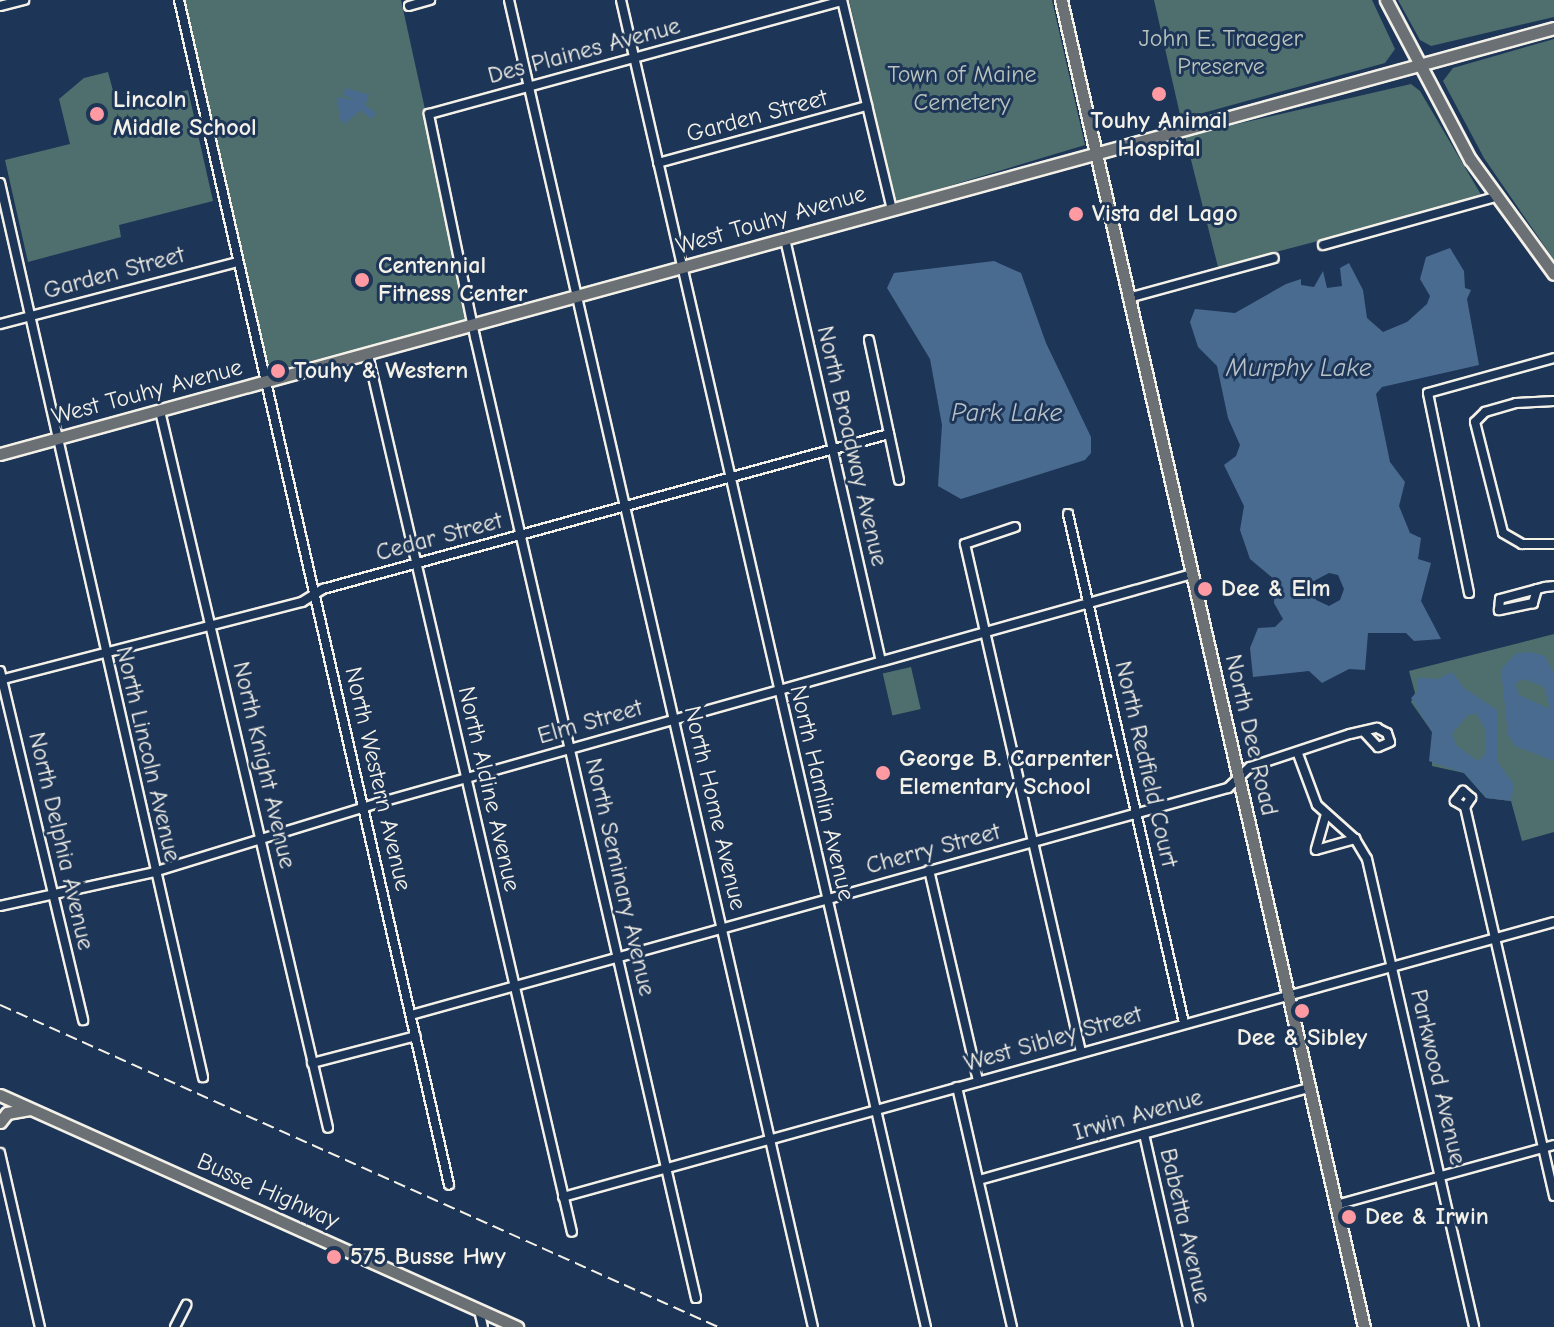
<!DOCTYPE html>
<style>
body{margin:0}
#map{position:relative;width:1554px;height:1327px;overflow:hidden;background:#1d3557;font-family:"Comic Neue",sans-serif}
div>[style]{position:absolute}
[style*='--x']{left:calc(var(--x)*1px);top:calc(var(--y)*1px);width:calc(var(--w)*1px);rotate:calc(var(--a)*1deg)}
.green>*{inset:0;background:#4f6f6e;transform-origin:0 0}
.water>*{inset:0;background:#4a6b90}
.roads{filter:drop-shadow(2px 0 #f4f1e8) drop-shadow(-2px 0 #f4f1e8) drop-shadow(0 2px #f4f1e8) drop-shadow(0 -2px #f4f1e8)}
.minor>*{height:8px;margin:-4px;padding:0 4px;transform-origin:4px;border-radius:4px;background:#1d3557}
.major>*{height:11px;margin:-5.5px;padding:0 5.5px;transform-origin:5.5px;border-radius:5.5px;background:#6a7074}
.rail>*{height:2px;margin-top:-1px;transform-origin:0;background:repeating-linear-gradient(90deg,#f4f1e8 0 12px,transparent 0 18px)}
.dots>*{width:22px;height:22px;translate:-50% -50%;box-sizing:border-box;border:4px solid #1d3557;border-radius:50%}
span{translate:-50% -50%;white-space:nowrap;text-align:center;line-height:1.15;-webkit-text-stroke:6px #1d3557;paint-order:stroke}
.park-label{font-size:24px;color:#bac4bd}
.street-label{font-size:24px;color:#f4f1e8}
.poi-label{font-size:24px;color:#f4f1e8;font-weight:700}
.left{translate:0 -50%;text-align:left}
.water-label{font-size:26px;color:#b8c2c9;font-style:italic}
</style>
<div id="map">
<div class="green">
<div style="clip-path:polygon(185px 0,401px 0,470px 314px,467px 320px,270px 372px)"></div>
<div style="clip-path:polygon(849px 0,1052px 0,1085px 145px,896px 202px)"></div>
<div style="clip-path:polygon(1154px 0,1372px 0,1395px 49px,1385px 63px,1181px 119px)"></div>
<div style="clip-path:polygon(1398px 0,1554px 0,1554px 17px,1431px 46px,1420px 40px)"></div>
<div style="clip-path:polygon(1554px 39px,1554px 260px,1484px 158px,1443px 81px,1453px 68px)"></div>
<div style="clip-path:polygon(108px 72px,118px 109px,188px 90px,213px 201px,119px 225px,121px 237px,28px 262px,5px 160px,70px 144px,59px 99px,84px 78px)"></div>
<div style="clip-path:polygon(1411px 84px,1420px 91px,1483px 198px,1218px 267px,1185px 136px)"></div>
<div style="clip-path:polygon(1554px 634px,1554px 832px,1522px 841px,1511px 801px,1486px 798px,1464px 773px,1432px 766px,1432px 732px,1411px 702px,1415px 693px,1409px 671px)"></div>
<div style="left:911px;top:667px;width:43px;height:29px;rotate:77deg"></div>
</div>
<div class="water">
<div style="clip-path:polygon(346px 88px,369px 95px,365px 105px,376px 113px,371px 119px,361px 110px,344px 124px,340px 119px,337px 97px,357px 100px,343px 95px)"></div>
<div style="clip-path:polygon(evenodd,1450px 248px,1464px 271px,1465px 288px,1471px 290px,1467px 299px,1479px 365px,1382px 387px,1376px 394px,1390px 462px,1405px 482px,1399px 506px,1410px 533px,1421px 538px,1418px 559px,1431px 563px,1421px 601px,1441px 639px,1414px 641px,1406px 633px,1368px 633px,1365px 670px,1349px 669px,1322px 683px,1309px 671px,1253px 677px,1250px 648px,1258px 628px,1275px 627px,1283px 619px,1274px 603px,1275px 580px,1250px 559px,1240px 530px,1244px 506px,1224px 465px,1236px 456px,1240px 445px,1228px 418px,1217px 366px,1198px 347px,1190px 322px,1195px 309px,1235px 313px,1286px 284px,1301px 279px,1301px 285px,1314px 287px,1323px 271px,1327px 288px,1342px 286px,1340px 268px,1349px 263px,1363px 290px,1367px 318px,1383px 332px,1407px 322px,1427px 304px,1430px 296px,1420px 279px,1426px 257px,1450px 248px,1329px 573px,1338px 575px,1344px 589px,1340px 600px,1329px 606px,1316px 600px,1310px 583px,1329px 573px)"></div>
<div style="clip-path:polygon(994px 261px,1021px 273px,1046px 343px,1091px 437px,1091px 453px,1085px 460px,961px 499px,938px 486px,942px 425px,930px 359px,887px 288px,894px 273px)"></div>
<div style="clip-path:polygon(evenodd,1530px 652px,1545px 656px,1554px 674px,1554px 761px,1515px 746px,1508px 735px,1501px 669px,1517px 653px,1530px 652px,1525px 679px,1544px 687px,1550px 709px,1519px 695px,1515px 683px,1525px 679px)"></div>
<div style="clip-path:polygon(evenodd,1452px 672px,1464px 688px,1497px 710px,1497px 761px,1514px 785px,1511px 801px,1486px 798px,1464px 773px,1429px 761px,1432px 732px,1411px 698px,1418px 691px,1417px 678px,1438px 679px,1452px 672px,1476px 713px,1485px 729px,1485px 754px,1478px 761px,1457px 746px,1452px 734px,1468px 715px,1476px 713px)"></div>
</div>
<div class="roads">
<div class="minor">
<div style="--x:179;--y:0;--w:1215;--a:77.16"></div>
<div style="--x:509;--y:0;--w:1361;--a:77.1"></div>
<div style="--x:621;--y:0;--w:1362;--a:77.06"></div>
<div style="--x:842;--y:0;--w:216;--a:76.6"></div>
<div style="--x:0;--y:6;--w:25;--a:-14"></div>
<div style="--x:409;--y:6;--w:22;--a:-16"></div>
<div style="--x:658;--y:163;--w:217;--a:-15.3"></div>
<div style="--x:0;--y:183;--w:917;--a:77.21"></div>
<div style="--x:785;--y:239;--w:433;--a:77.2"></div>
<div style="--x:1323;--y:245;--w:179;--a:-15.6"></div>
<div style="--x:1128;--y:298;--w:151;--a:-15.3"></div>
<div style="--x:0;--y:324;--w:246;--a:-14.6"></div>
<div style="--x:869;--y:340;--w:143;--a:77.9"></div>
<div style="--x:368;--y:355;--w:900;--a:76.91"></div>
<div style="--x:1554;--y:401;--w:38;--a:177"></div>
<div style="--x:1516;--y:403;--w:32;--a:164"></div>
<div style="--x:1485;--y:412;--w:14;--a:135"></div>
<div style="--x:1475;--y:422;--w:114;--a:75.8"></div>
<div style="--x:1503;--y:533;--w:22;--a:30"></div>
<div style="--x:1522;--y:544;--w:32;--a:0"></div>
<div style="--x:160;--y:411;--w:736;--a:76.81"></div>
<div style="--x:1068;--y:514;--w:522;--a:77.16"></div>
<div style="--x:1015;--y:527;--w:53;--a:161.2"></div>
<div style="--x:965;--y:544;--w:521;--a:77.14"></div>
<div style="--x:1537;--y:589;--w:15;--a:106"></div>
<div style="--x:1533;--y:603;--w:35;--a:168"></div>
<div style="--x:1499;--y:610;--w:11;--a:-85"></div>
<div style="--x:1500;--y:599;--w:47;--a:-14.9"></div>
<div style="--x:1545;--y:587;--w:9;--a:-6"></div>
<div style="--x:1469;--y:593;--w:204;--a:-101.6"></div>
<div style="--x:1428;--y:393;--w:131;--a:-15.5"></div>
<div style="--x:0;--y:671;--w:359;--a:76.6"></div>
<div style="--x:0;--y:680;--w:312;--a:-14.5"></div>
<div style="--x:302;--y:602;--w:25;--a:-32"></div>
<div style="--x:323;--y:589;--w:587;--a:-15.32"></div>
<div style="--x:1298;--y:754;--w:54;--a:69.6"></div>
<div style="--x:1317;--y:805;--w:51;--a:41.8"></div>
<div style="--x:1355;--y:839;--w:23;--a:59"></div>
<div style="--x:1367;--y:859;--w:480;--a:77.1"></div>
<div style="--x:1465;--y:807;--w:11;--a:-56"></div>
<div style="--x:1471;--y:798;--w:11;--a:-139"></div>
<div style="--x:1463;--y:791;--w:13;--a:129"></div>
<div style="--x:1455;--y:801;--w:12;--a:31"></div>
<div style="--x:1465;--y:807;--w:399;--a:77.1"></div>
<div style="--x:1326;--y:814;--w:37;--a:106"></div>
<div style="--x:1316;--y:850;--w:41;--a:-15.8"></div>
<div style="--x:929;--y:870;--w:217;--a:76.9"></div>
<div style="--x:0;--y:906;--w:158;--a:-12.4"></div>
<div style="--x:154;--y:872;--w:234;--a:-17.1"></div>
<div style="--x:378;--y:803;--w:846;--a:-15.71"></div>
<div style="--x:411;--y:1015;--w:848;--a:-15.53"></div>
<div style="--x:1228;--y:788;--w:30;--a:-44"></div>
<div style="--x:1250;--y:767;--w:105;--a:-18.3"></div>
<div style="--x:1350;--y:734;--w:28;--a:-13"></div>
<div style="--x:1377;--y:728;--w:11;--a:27"></div>
<div style="--x:1387;--y:733;--w:9;--a:72"></div>
<div style="--x:1390;--y:742;--w:13;--a:157"></div>
<div style="--x:1378;--y:747;--w:19;--a:-133"></div>
<div style="--x:312;--y:1063;--w:107;--a:-14.6"></div>
<div style="--x:957;--y:1087;--w:246;--a:77.1"></div>
<div style="--x:1144;--y:1134;--w:198;--a:77.2"></div>
<div style="--x:0;--y:1153;--w:179;--a:77.1"></div>
<div style="--x:979;--y:1180;--w:343;--a:-15.6"></div>
<div style="--x:563;--y:1197;--w:1028;--a:-15.51"></div>
<div style="--x:1336;--y:1205;--w:226;--a:-15.4"></div>
<div style="--x:696;--y:1298;--w:986;--a:-102.95"></div>
<div style="--x:475;--y:337;--w:228;--a:-101.7"></div>
<div style="--x:429;--y:114;--w:428;--a:-15.3"></div>
<div style="--x:479;--y:1310;--w:17;--a:77"></div>
<div style="--x:175;--y:1327;--w:25;--a:-63"></div>
</div>
<div class="major">
<div style="--x:1061;--y:0;--w:1361;--a:77.14"></div>
<div style="--x:1386;--y:0;--w:180;--a:62.2"></div>
<div style="--x:1470;--y:159;--w:142;--a:53.9"></div>
<div style="--x:0;--y:454;--w:1611;--a:-15.33"></div>
<div style="--x:0;--y:1095;--w:567;--a:24.17"></div>
<div style="--x:0;--y:1122;--w:11;--a:-52"></div>
<div style="--x:7;--y:1113;--w:23;--a:-10"></div>
</div>
</div>
<div class="rail">
<div style="--x:0;--y:1005;--w:787;--a:24.15"></div>
</div>
<div class="dots">
<div style="left:1159px;top:94px;background:#ff9aa2"></div>
<div style="left:97px;top:114px;background:#ff9aa2"></div>
<div style="left:1076px;top:214px;background:#ff9aa2"></div>
<div style="left:362px;top:280px;background:#ff9aa2"></div>
<div style="left:278px;top:371px;background:#ff9aa2"></div>
<div style="left:1205px;top:589px;background:#ff9aa2"></div>
<div style="left:883px;top:773px;background:#ff9aa2"></div>
<div style="left:1302px;top:1011px;background:#ff9aa2"></div>
<div style="left:1349px;top:1217px;background:#ff9aa2"></div>
<div style="left:334px;top:1257px;background:#ff9aa2"></div>
</div>
<div class="park-label">
<span style="left:1221px;top:53px">John E. Traeger<br>Preserve</span>
<span style="left:962px;top:89px">Town of Maine<br>Cemetery</span>
</div>
<div class="street-label">
<span style="left:584px;top:51px;rotate:-15deg">Des Plaines Avenue</span>
<span style="left:757px;top:116px;rotate:-15deg">Garden Street</span>
<span style="left:771px;top:220px;rotate:-16deg">West Touhy Avenue</span>
<span style="left:114px;top:273px;rotate:-15deg">Garden Street</span>
<span style="left:147px;top:392px;rotate:-15deg">West Touhy Avenue</span>
<span style="left:852px;top:446px;rotate:77deg">North Broadway Avenue</span>
<span style="left:439px;top:537px;rotate:-15deg">Cedar Street</span>
<span style="left:590px;top:722px;rotate:-16deg">Elm Street</span>
<span style="left:1251px;top:735px;rotate:77deg">North Dee Road</span>
<span style="left:148px;top:754px;rotate:77deg">North Lincoln Avenue</span>
<span style="left:1146px;top:764px;rotate:77deg">North Redfield Court</span>
<span style="left:264px;top:765px;rotate:77deg">North Knight Avenue</span>
<span style="left:378px;top:779px;rotate:77deg">North Western Avenue</span>
<span style="left:489px;top:789px;rotate:77deg">North Aldine Avenue</span>
<span style="left:822px;top:793px;rotate:77deg">North Hamlin Avenue</span>
<span style="left:715px;top:808px;rotate:77deg">North Home Avenue</span>
<span style="left:61px;top:841px;rotate:77deg">North Delphia Avenue</span>
<span style="left:933px;top:849px;rotate:-15deg">Cherry Street</span>
<span style="left:620px;top:877px;rotate:77deg">North Seminary Avenue</span>
<span style="left:1053px;top:1039px;rotate:-16deg">West Sibley Street</span>
<span style="left:1438px;top:1077px;rotate:77deg">Parkwood Avenue</span>
<span style="left:1138px;top:1115px;rotate:-16deg">Irwin Avenue</span>
<span style="left:268px;top:1191px;rotate:24deg">Busse Highway</span>
<span style="left:1185px;top:1226px;rotate:77deg">Babetta Avenue</span>
</div>
<div class="poi-label">
<span class="left" style="left:113px;top:114px">Lincoln<br>Middle School</span>
<span style="left:1159px;top:135px">Touhy Animal<br>Hospital</span>
<span class="left" style="left:1092px;top:214px">Vista del Lago</span>
<span class="left" style="left:378px;top:280px">Centennial<br>Fitness Center</span>
<span class="left" style="left:294px;top:371px">Touhy &amp; Western</span>
<span class="left" style="left:1221px;top:589px">Dee &amp; Elm</span>
<span class="left" style="left:899px;top:773px">George B. Carpenter<br>Elementary School</span>
<span style="left:1302px;top:1038px">Dee &amp; Sibley</span>
<span class="left" style="left:1365px;top:1217px">Dee &amp; Irwin</span>
<span class="left" style="left:350px;top:1257px">575 Busse Hwy</span>
</div>
<div class="water-label">
<span style="left:1299px;top:369px">Murphy Lake</span>
<span style="left:1007px;top:414px">Park Lake</span>
</div>
</div>
